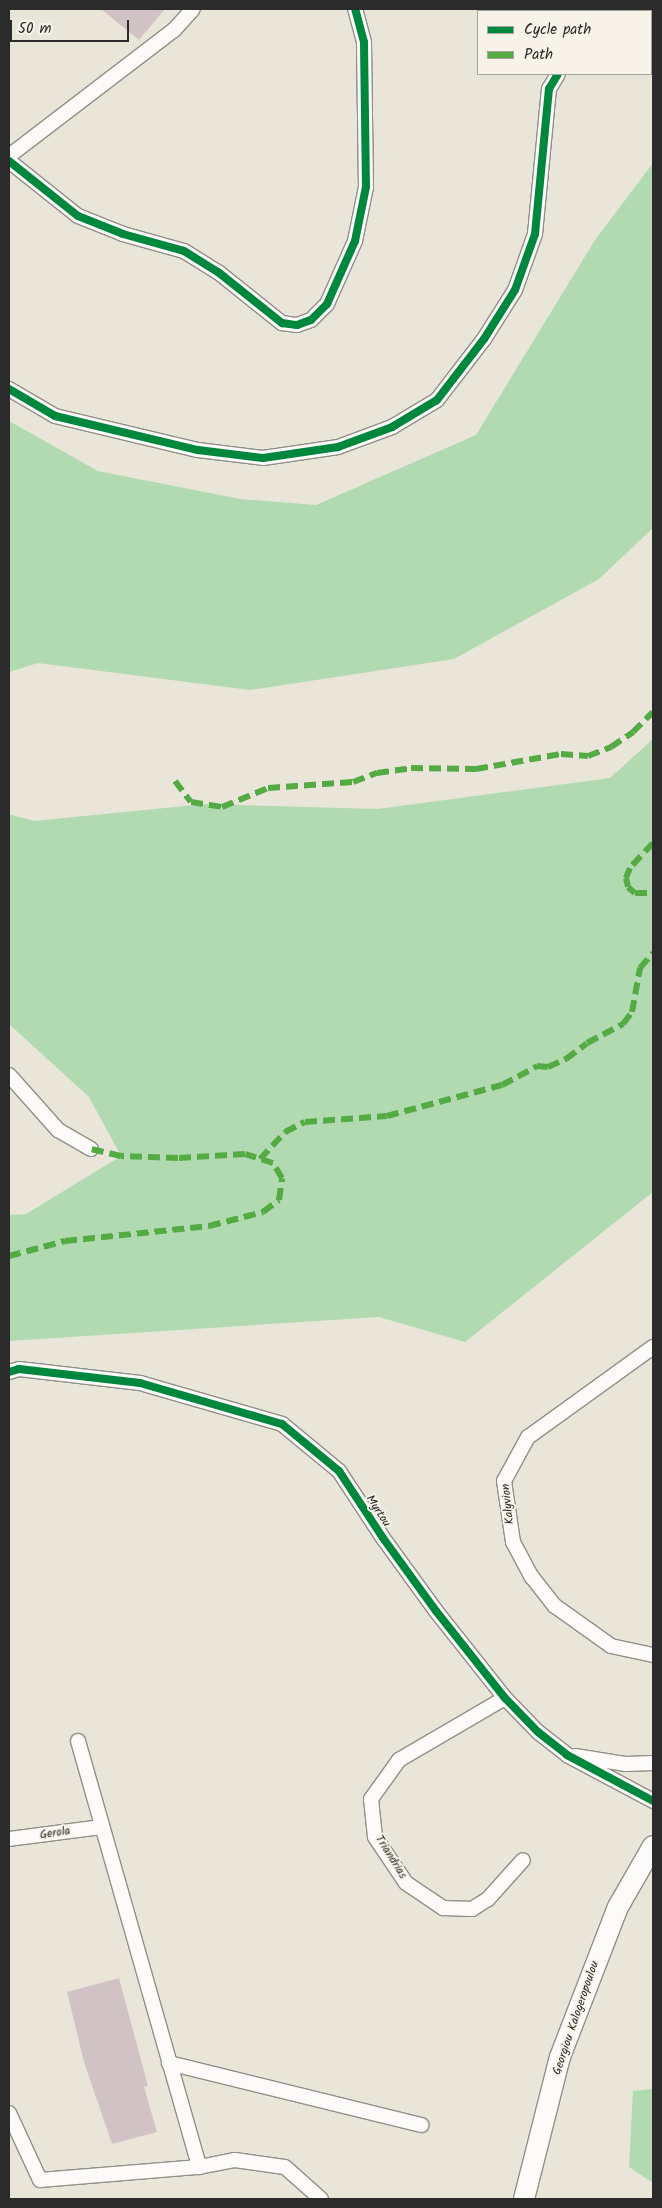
<!DOCTYPE html>
<style>
body{margin:0}
#map{position:relative;width:662px;height:2208px;overflow:hidden;background:#e9e6d9;font-family:Kalam,sans-serif}
div>[style]{position:absolute}
[style*='--x']{left:calc(var(--x)*1px);top:calc(var(--y)*1px);width:calc(var(--w)*1px);rotate:calc(var(--a)*1deg)}
.green>*{inset:0;background:#b1dab0}
.building>*{inset:0;background:#d1c3c5}
.roads{filter:drop-shadow(1px 0 #908f88) drop-shadow(-1px 0 #908f88) drop-shadow(0 1px #908f88) drop-shadow(0 -1px #908f88)}
.street>*{height:14px;margin:-7px;padding:0 7px;transform-origin:7px;border-radius:7px;background:#fcfbf9}
.secondary>*{height:20px;margin:-10px;padding:0 10px;transform-origin:10px;border-radius:10px;background:#fcfbf9}
.quiet>*{height:6px;margin-top:-3px;transform-origin:0;background:repeating-linear-gradient(90deg,#54ab44 0 12px,transparent 0 18px)}
.cycleway>*{height:8px;margin:-4px;padding:0 4px;transform-origin:4px;border-radius:4px;background:#00873e}
span{translate:-50% -50%;white-space:nowrap;text-align:center;line-height:1.15;-webkit-text-stroke:4px #f7f3e8;paint-order:stroke}
.street-label{font-size:12px;color:#2b2b2b}
.frame{position:absolute;inset:0;border:10px solid #2b2b2b;pointer-events:none}
.legend{position:absolute;left:477px;top:10px;width:175px;height:65px;box-sizing:border-box;background:#f7f3e8;border:1px solid #a5a39c;margin:0;padding:6px 9px;list-style:none;font-size:15px;color:#2b2b2b}
.legend li{display:flex;align-items:center;gap:10px;height:25px}
.legend b{width:25px;border:1px solid #a5a39c}
.scale{position:absolute;left:10px;top:20px;width:119px;height:22px;box-sizing:border-box;border:2px solid #2b2b2b;border-top:0;padding-left:6px;font-size:15px;line-height:18px;white-space:nowrap;color:#2b2b2b;-webkit-text-stroke:4px #f7f3e8;paint-order:stroke}
</style>
<div id="map">
<div class="green">
<div style="clip-path:polygon(653px 163px,653px 528px,599px 579px,454px 659px,250px 690px,38px 663px,9px 672px,9px 421px,98px 471px,240px 499px,316px 505px,476px 435px,595px 240px)"></div>
<div style="clip-path:polygon(653px 739px,653px 1192px,465px 1342px,379px 1317px,9px 1341px,9px 1215px,26px 1214px,121px 1156px,89px 1097px,9px 1024px,9px 814px,34px 821px,205px 804px,378px 809px,610px 778px)"></div>
<div style="clip-path:polygon(653px 2089px,653px 2183px,629px 2167px,633px 2091px)"></div>
</div>
<div class="building">
<div style="clip-path:polygon(101px 9px,165px 9px,139px 40px)"></div>
<div style="clip-path:polygon(119px 1978px,148px 2086px,144px 2087px,157px 2132px,112px 2144px,84px 2062px,67px 1992px)"></div>
</div>
<div class="roads">
<div class="street">
<div style="--x:607;--y:11;--w:4;--a:-34"></div>
<div style="--x:9;--y:156;--w:208;--a:-37.4"></div>
<div style="--x:174;--y:30;--w:28;--a:-48"></div>
<div style="--x:9;--y:161;--w:88;--a:38.6"></div>
<div style="--x:78;--y:216;--w:48;--a:21.8"></div>
<div style="--x:123;--y:234;--w:63;--a:15.6"></div>
<div style="--x:184;--y:251;--w:40;--a:32"></div>
<div style="--x:218;--y:272;--w:82;--a:38.6"></div>
<div style="--x:282;--y:323;--w:15;--a:8"></div>
<div style="--x:297;--y:325;--w:15;--a:-20"></div>
<div style="--x:311;--y:320;--w:23;--a:-45"></div>
<div style="--x:327;--y:304;--w:69;--a:-66"></div>
<div style="--x:355;--y:241;--w:55;--a:-78.5"></div>
<div style="--x:366;--y:187;--w:145;--a:-90.8"></div>
<div style="--x:364;--y:42;--w:34;--a:-105"></div>
<div style="--x:9;--y:389;--w:53;--a:30.4"></div>
<div style="--x:55;--y:416;--w:147;--a:13.4"></div>
<div style="--x:198;--y:450;--w:65;--a:7"></div>
<div style="--x:263;--y:458;--w:76;--a:-8.3"></div>
<div style="--x:338;--y:447;--w:58;--a:-20.3"></div>
<div style="--x:392;--y:427;--w:52;--a:-31"></div>
<div style="--x:437;--y:400;--w:77;--a:-52.4"></div>
<div style="--x:484;--y:339;--w:58;--a:-57.7"></div>
<div style="--x:515;--y:290;--w:59;--a:-70.3"></div>
<div style="--x:535;--y:234;--w:146;--a:-84.5"></div>
<div style="--x:549;--y:89;--w:17;--a:-59"></div>
<div style="--x:9;--y:1075;--w:74;--a:48.3"></div>
<div style="--x:58;--y:1130;--w:38;--a:30"></div>
<div style="--x:653;--y:1347;--w:154;--a:144.2"></div>
<div style="--x:528;--y:1437;--w:50;--a:118.6"></div>
<div style="--x:504;--y:1481;--w:62;--a:81.6"></div>
<div style="--x:513;--y:1542;--w:40;--a:62"></div>
<div style="--x:532;--y:1577;--w:37;--a:52"></div>
<div style="--x:555;--y:1606;--w:69;--a:35.5"></div>
<div style="--x:611;--y:1646;--w:43;--a:12.1"></div>
<div style="--x:9;--y:1372;--w:10;--a:-17"></div>
<div style="--x:19;--y:1369;--w:122;--a:6.6"></div>
<div style="--x:140;--y:1383;--w:148;--a:16.1"></div>
<div style="--x:282;--y:1424;--w:74;--a:39.5"></div>
<div style="--x:339;--y:1471;--w:80;--a:56.7"></div>
<div style="--x:383;--y:1538;--w:90;--a:54"></div>
<div style="--x:436;--y:1611;--w:111;--a:51.6"></div>
<div style="--x:505;--y:1698;--w:47;--a:45.9"></div>
<div style="--x:538;--y:1732;--w:37;--a:38"></div>
<div style="--x:567;--y:1755;--w:98;--a:28.1"></div>
<div style="--x:505;--y:1698;--w:123;--a:149.7"></div>
<div style="--x:399;--y:1760;--w:48;--a:125.7"></div>
<div style="--x:371;--y:1799;--w:38;--a:84"></div>
<div style="--x:375;--y:1837;--w:55;--a:56"></div>
<div style="--x:406;--y:1883;--w:45;--a:34"></div>
<div style="--x:443;--y:1908;--w:29;--a:2"></div>
<div style="--x:472;--y:1909;--w:19;--a:-32"></div>
<div style="--x:488;--y:1899;--w:52;--a:-48.1"></div>
<div style="--x:78;--y:1741;--w:443;--a:74.1"></div>
<div style="--x:575;--y:1756;--w:52;--a:8.9"></div>
<div style="--x:626;--y:1764;--w:27;--a:-2"></div>
<div style="--x:9;--y:1839;--w:94;--a:-7.4"></div>
<div style="--x:169;--y:2063;--w:260;--a:13.8"></div>
<div style="--x:9;--y:2113;--w:74;--a:65.2"></div>
<div style="--x:40;--y:2180;--w:160;--a:-4.7"></div>
<div style="--x:199;--y:2167;--w:37;--a:-11"></div>
<div style="--x:235;--y:2160;--w:50;--a:8"></div>
<div style="--x:285;--y:2167;--w:48;--a:41.6"></div>
</div>
<div class="secondary">
<div style="--x:524;--y:2199;--w:146;--a:-75.8"></div>
<div style="--x:560;--y:2057;--w:161;--a:-68.9"></div>
<div style="--x:618;--y:1907;--w:70;--a:-60.2"></div>
</div>
</div>
<div class="quiet">
<div style="--x:175;--y:781;--w:26;--a:53"></div>
<div style="--x:191;--y:802;--w:31;--a:9"></div>
<div style="--x:222;--y:807;--w:50;--a:-22.4"></div>
<div style="--x:268;--y:788;--w:85;--a:-4"></div>
<div style="--x:353;--y:782;--w:26;--a:-21"></div>
<div style="--x:377;--y:773;--w:34;--a:-8"></div>
<div style="--x:411;--y:768;--w:65;--a:0.9"></div>
<div style="--x:476;--y:769;--w:86;--a:-10"></div>
<div style="--x:561;--y:754;--w:27;--a:4"></div>
<div style="--x:588;--y:756;--w:25;--a:-21"></div>
<div style="--x:611;--y:747;--w:27;--a:-34"></div>
<div style="--x:633;--y:732;--w:28;--a:-45"></div>
<div style="--x:653;--y:843;--w:34;--a:133"></div>
<div style="--x:630;--y:868;--w:11;--a:112"></div>
<div style="--x:626;--y:878;--w:9;--a:77"></div>
<div style="--x:628;--y:887;--w:9;--a:41"></div>
<div style="--x:635;--y:893;--w:18;--a:0"></div>
<div style="--x:260;--y:1159;--w:37;--a:-47"></div>
<div style="--x:285;--y:1132;--w:22;--a:-27"></div>
<div style="--x:305;--y:1122;--w:82;--a:-4.2"></div>
<div style="--x:387;--y:1116;--w:119;--a:-15.1"></div>
<div style="--x:502;--y:1085;--w:40;--a:-28"></div>
<div style="--x:537;--y:1066;--w:11;--a:5"></div>
<div style="--x:548;--y:1067;--w:20;--a:-24"></div>
<div style="--x:566;--y:1059;--w:26;--a:-37"></div>
<div style="--x:587;--y:1043;--w:41;--a:-27.8"></div>
<div style="--x:623;--y:1024;--w:15;--a:-53"></div>
<div style="--x:632;--y:1012;--w:45;--a:-79.7"></div>
<div style="--x:640;--y:968;--w:20;--a:-49"></div>
<div style="--x:9;--y:1256;--w:58;--a:-15"></div>
<div style="--x:65;--y:1241;--w:145;--a:-5.9"></div>
<div style="--x:209;--y:1226;--w:56;--a:-14.5"></div>
<div style="--x:263;--y:1212;--w:20;--a:-37"></div>
<div style="--x:279;--y:1200;--w:22;--a:-82"></div>
<div style="--x:282;--y:1178;--w:17;--a:-121"></div>
<div style="--x:273;--y:1163;--w:29;--a:-162"></div>
<div style="--x:245;--y:1154;--w:67;--a:176.6"></div>
<div style="--x:178;--y:1158;--w:57;--a:-178"></div>
<div style="--x:121;--y:1156;--w:31;--a:-167"></div>
</div>
<div class="cycleway">
<div style="--x:9;--y:161;--w:88;--a:38.6"></div>
<div style="--x:78;--y:216;--w:48;--a:21.8"></div>
<div style="--x:123;--y:234;--w:63;--a:15.6"></div>
<div style="--x:184;--y:251;--w:40;--a:32"></div>
<div style="--x:218;--y:272;--w:82;--a:38.6"></div>
<div style="--x:282;--y:323;--w:15;--a:8"></div>
<div style="--x:297;--y:325;--w:15;--a:-20"></div>
<div style="--x:311;--y:320;--w:23;--a:-45"></div>
<div style="--x:327;--y:304;--w:69;--a:-66"></div>
<div style="--x:355;--y:241;--w:55;--a:-78.5"></div>
<div style="--x:366;--y:187;--w:145;--a:-90.8"></div>
<div style="--x:364;--y:42;--w:34;--a:-105"></div>
<div style="--x:9;--y:389;--w:53;--a:30.4"></div>
<div style="--x:55;--y:416;--w:147;--a:13.4"></div>
<div style="--x:198;--y:450;--w:65;--a:7"></div>
<div style="--x:263;--y:458;--w:76;--a:-8.3"></div>
<div style="--x:338;--y:447;--w:58;--a:-20.3"></div>
<div style="--x:392;--y:427;--w:52;--a:-31"></div>
<div style="--x:437;--y:400;--w:77;--a:-52.4"></div>
<div style="--x:484;--y:339;--w:58;--a:-57.7"></div>
<div style="--x:515;--y:290;--w:59;--a:-70.3"></div>
<div style="--x:535;--y:234;--w:146;--a:-84.5"></div>
<div style="--x:549;--y:89;--w:17;--a:-59"></div>
<div style="--x:9;--y:1372;--w:10;--a:-17"></div>
<div style="--x:19;--y:1369;--w:122;--a:6.6"></div>
<div style="--x:140;--y:1383;--w:148;--a:16.1"></div>
<div style="--x:282;--y:1424;--w:74;--a:39.5"></div>
<div style="--x:339;--y:1471;--w:80;--a:56.7"></div>
<div style="--x:383;--y:1538;--w:90;--a:54"></div>
<div style="--x:436;--y:1611;--w:111;--a:51.6"></div>
<div style="--x:505;--y:1698;--w:47;--a:45.9"></div>
<div style="--x:538;--y:1732;--w:37;--a:38"></div>
<div style="--x:567;--y:1755;--w:98;--a:28.1"></div>
</div>
<div class="street-label">
<span style="left:508px;top:1504px;rotate:-96deg">Kalyvion</span>
<span style="left:378px;top:1511px;rotate:57deg">Myrtou</span>
<span style="left:55px;top:1833px;rotate:-8deg">Gerola</span>
<span style="left:391px;top:1857px;rotate:58deg">Triandrias</span>
<span style="left:576px;top:2018px;rotate:-71deg">Georgiou Kalogeropoulou</span>
</div>
<div class="frame"></div>
<ul class="legend">
<li><b style="height:6px;background:#00873e"></b>Cycle path</li>
<li><b style="height:6px;background:#54ab44"></b>Path</li>
</ul>
<div class="scale">50 m</div>
</div>
